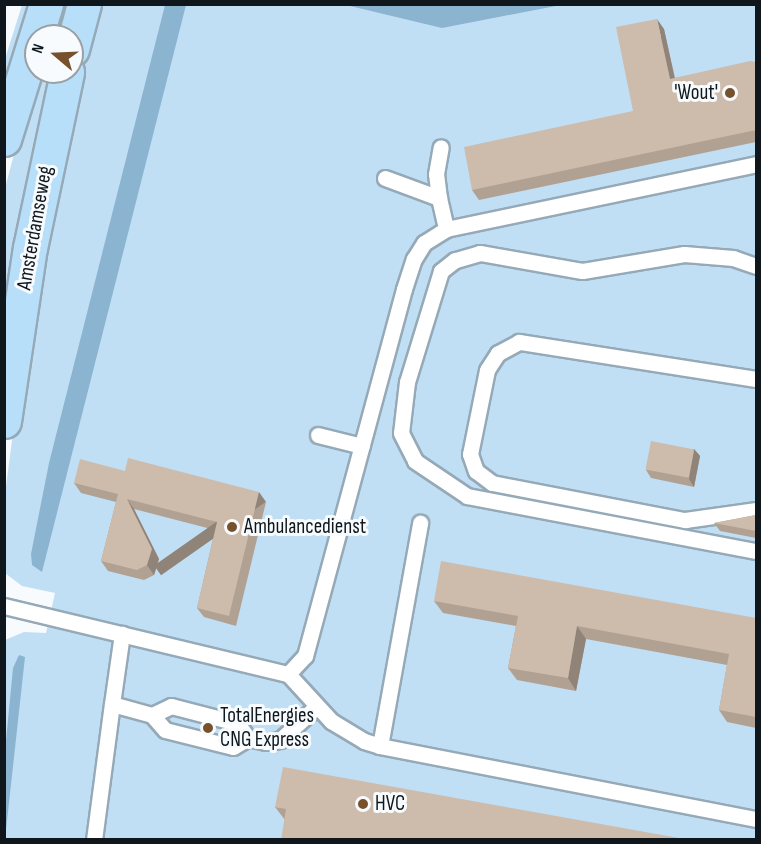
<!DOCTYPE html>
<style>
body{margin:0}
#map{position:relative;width:761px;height:844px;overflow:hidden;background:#f7fbfe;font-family:"Sofia Sans Condensed",sans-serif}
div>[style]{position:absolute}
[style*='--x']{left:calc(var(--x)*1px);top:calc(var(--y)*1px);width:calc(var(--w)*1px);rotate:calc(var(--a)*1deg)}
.green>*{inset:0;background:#c1dff4}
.water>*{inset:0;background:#8bb4d1}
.roads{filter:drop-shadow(2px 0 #95a9b7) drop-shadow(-2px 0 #95a9b7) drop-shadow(0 2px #95a9b7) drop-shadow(0 -2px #95a9b7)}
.lane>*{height:15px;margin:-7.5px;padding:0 7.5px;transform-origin:7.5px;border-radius:7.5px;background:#fff}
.primary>*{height:33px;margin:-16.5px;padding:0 16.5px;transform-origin:16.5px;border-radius:16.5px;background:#b8dffa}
.wall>*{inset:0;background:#b0a193}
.shaded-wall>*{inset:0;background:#908378;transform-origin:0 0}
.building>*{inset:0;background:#cdbbab;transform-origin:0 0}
.dots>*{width:16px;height:16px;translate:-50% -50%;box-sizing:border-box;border:3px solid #f7fbfe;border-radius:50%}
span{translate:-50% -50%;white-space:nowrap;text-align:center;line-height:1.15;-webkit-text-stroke:6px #f7fbfe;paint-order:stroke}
.poi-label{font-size:21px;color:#0f171c}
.right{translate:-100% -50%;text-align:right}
.left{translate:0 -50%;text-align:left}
.street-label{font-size:21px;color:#0f171c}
.frame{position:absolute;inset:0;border:6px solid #0f171c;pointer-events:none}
.north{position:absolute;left:24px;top:24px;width:60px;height:60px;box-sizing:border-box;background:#f7fbfe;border:2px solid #9aa0a4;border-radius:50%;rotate:289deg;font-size:16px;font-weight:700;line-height:24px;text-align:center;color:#0f171c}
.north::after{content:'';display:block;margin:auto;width:21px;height:27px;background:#76512c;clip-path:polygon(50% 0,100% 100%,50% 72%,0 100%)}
</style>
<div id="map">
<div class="green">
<div style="clip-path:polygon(22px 5px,31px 5px,5px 87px,5px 59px)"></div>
<div style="clip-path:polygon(57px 5px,69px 5px,61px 36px,47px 36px)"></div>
<div style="clip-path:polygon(95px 5px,756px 5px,756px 839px,5px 839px,5px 640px,24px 632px,46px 633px,55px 593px,22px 586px,5px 573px,5px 494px,24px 348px,72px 91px)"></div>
<div style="clip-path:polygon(36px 72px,52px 72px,5px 316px,5px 188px)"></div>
</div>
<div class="water">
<div style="clip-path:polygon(165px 5px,186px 5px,42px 572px,32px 565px,31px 554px,49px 463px)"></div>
<div style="clip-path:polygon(346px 5px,561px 5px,442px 28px)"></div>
<div style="clip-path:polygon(19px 655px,25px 657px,5px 839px,5px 751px,13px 668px)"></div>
</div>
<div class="roads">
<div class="lane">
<div style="--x:385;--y:178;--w:58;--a:20.3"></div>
<div style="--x:439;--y:198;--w:32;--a:77"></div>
<div style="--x:439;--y:198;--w:24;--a:-97"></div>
<div style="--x:436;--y:174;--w:27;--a:-80"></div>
<div style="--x:756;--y:266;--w:24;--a:-161"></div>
<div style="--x:733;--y:258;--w:49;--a:-175.3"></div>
<div style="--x:684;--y:254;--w:103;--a:170.5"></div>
<div style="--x:582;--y:271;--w:104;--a:-170"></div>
<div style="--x:480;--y:253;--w:26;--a:164"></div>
<div style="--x:455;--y:260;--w:18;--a:142"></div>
<div style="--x:441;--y:271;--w:116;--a:107"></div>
<div style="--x:407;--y:382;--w:51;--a:96.7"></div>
<div style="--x:401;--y:433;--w:31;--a:63"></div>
<div style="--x:415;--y:461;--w:63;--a:33.9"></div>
<div style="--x:467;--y:496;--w:294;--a:10.8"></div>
<div style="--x:756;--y:379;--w:240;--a:-171.1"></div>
<div style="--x:519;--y:342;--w:24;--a:152"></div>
<div style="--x:498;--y:353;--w:20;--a:123"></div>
<div style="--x:487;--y:370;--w:86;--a:101.4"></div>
<div style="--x:470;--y:454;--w:18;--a:71"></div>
<div style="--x:476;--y:471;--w:20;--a:37"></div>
<div style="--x:492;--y:483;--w:197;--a:10.9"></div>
<div style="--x:685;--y:520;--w:72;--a:-8"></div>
<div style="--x:318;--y:435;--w:45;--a:14"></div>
<div style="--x:4;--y:606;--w:292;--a:13.5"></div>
<div style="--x:288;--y:674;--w:64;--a:47.5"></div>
<div style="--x:331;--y:721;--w:39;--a:31"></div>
<div style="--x:364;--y:741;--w:17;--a:17"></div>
<div style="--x:380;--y:746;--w:383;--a:11"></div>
<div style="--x:288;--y:674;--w:25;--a:-47"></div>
<div style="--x:305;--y:656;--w:380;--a:-74.9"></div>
<div style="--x:404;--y:289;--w:32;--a:-72"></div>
<div style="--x:414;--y:259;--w:19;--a:-58"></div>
<div style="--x:424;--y:243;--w:26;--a:-32"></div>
<div style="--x:446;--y:229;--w:317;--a:-11.8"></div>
<div style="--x:112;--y:704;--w:71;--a:-81.9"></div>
<div style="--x:152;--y:715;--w:21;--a:-25"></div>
<div style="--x:171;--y:706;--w:68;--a:14.4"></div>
<div style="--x:237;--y:723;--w:19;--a:54"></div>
<div style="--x:380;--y:746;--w:227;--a:-79.8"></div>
<div style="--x:94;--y:840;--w:137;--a:-82.5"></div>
<div style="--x:112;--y:704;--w:41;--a:15.4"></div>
<div style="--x:152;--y:715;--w:20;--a:49"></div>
<div style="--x:165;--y:730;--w:70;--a:14"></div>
<div style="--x:233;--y:747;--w:17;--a:-31"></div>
<div style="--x:248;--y:738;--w:18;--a:13"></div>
<div style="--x:266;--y:742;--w:14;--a:-8"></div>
<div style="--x:280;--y:740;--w:49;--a:-42.5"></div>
</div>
<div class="primary">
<div style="--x:72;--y:49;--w:47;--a:-75.1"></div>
<div style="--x:4;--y:139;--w:141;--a:-72.7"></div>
<div style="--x:4;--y:421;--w:175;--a:-81.5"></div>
<div style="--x:30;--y:248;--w:180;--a:-78.1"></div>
</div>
</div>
<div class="wall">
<div style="clip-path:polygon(664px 29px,675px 78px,756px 62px,756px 142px,479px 200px,472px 190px,633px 111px)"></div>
<div style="clip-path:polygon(694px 449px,700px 456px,694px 487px,651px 478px,646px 470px)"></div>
<div style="clip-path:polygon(125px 471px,266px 502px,236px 626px,204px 617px,197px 608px,215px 530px,134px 509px,159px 559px,154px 575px,144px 580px,108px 571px,101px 561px,116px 502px,81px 493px,74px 483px)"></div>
<div style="clip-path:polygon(756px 515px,756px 538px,720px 531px,714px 523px)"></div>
<div style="clip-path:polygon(434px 601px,756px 618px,756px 728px,727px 722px,719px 710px,727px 665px,586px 639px,576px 691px,517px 680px,508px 668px,516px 626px,443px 613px)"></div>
<div style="clip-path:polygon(275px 807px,690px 840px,285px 820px)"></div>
</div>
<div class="shaded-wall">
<div style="clip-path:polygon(657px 19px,664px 29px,677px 89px,670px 79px)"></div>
<div style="clip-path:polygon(694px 449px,700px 456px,694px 487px,689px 479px)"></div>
<div style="left:259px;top:492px;width:12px;height:128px;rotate:55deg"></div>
<div style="clip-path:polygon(127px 499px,134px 509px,159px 559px,154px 575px,147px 565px)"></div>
<div style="clip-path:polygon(577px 626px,586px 639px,576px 691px,568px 678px)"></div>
</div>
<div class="building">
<div style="clip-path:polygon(657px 19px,670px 79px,750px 61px,756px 62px,756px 130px,472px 190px,464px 147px,633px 111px,616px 27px)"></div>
<div style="left:651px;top:441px;width:44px;height:29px;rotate:11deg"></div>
<div style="clip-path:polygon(128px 458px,259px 492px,229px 616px,197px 608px,217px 522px,127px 499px,152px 549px,147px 565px,137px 570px,101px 561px,118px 494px,74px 483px,80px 459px,125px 471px)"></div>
<div style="clip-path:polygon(756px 515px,756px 531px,714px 523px)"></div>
<div style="clip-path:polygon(441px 561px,756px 618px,756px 717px,719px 710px,729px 654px,577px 626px,568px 678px,508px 668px,518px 616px,434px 601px)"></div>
<div style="clip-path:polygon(283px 767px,690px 840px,281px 840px,286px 809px,275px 807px)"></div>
</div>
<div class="dots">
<div style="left:730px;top:93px;background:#76512c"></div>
<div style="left:232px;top:527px;background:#76512c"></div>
<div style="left:208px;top:728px;background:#76512c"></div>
<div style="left:363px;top:804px;background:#76512c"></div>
</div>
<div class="poi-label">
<span class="right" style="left:718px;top:93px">'Wout'</span>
<span class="left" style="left:244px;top:527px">Ambulancedienst</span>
<span class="left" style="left:220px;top:728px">TotalEnergies<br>CNG Express</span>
<span class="left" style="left:375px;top:804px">HVC</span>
</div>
<div class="street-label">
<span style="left:35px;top:228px;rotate:-80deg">Amsterdamseweg</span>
</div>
<div class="frame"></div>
<div class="north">N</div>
</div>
